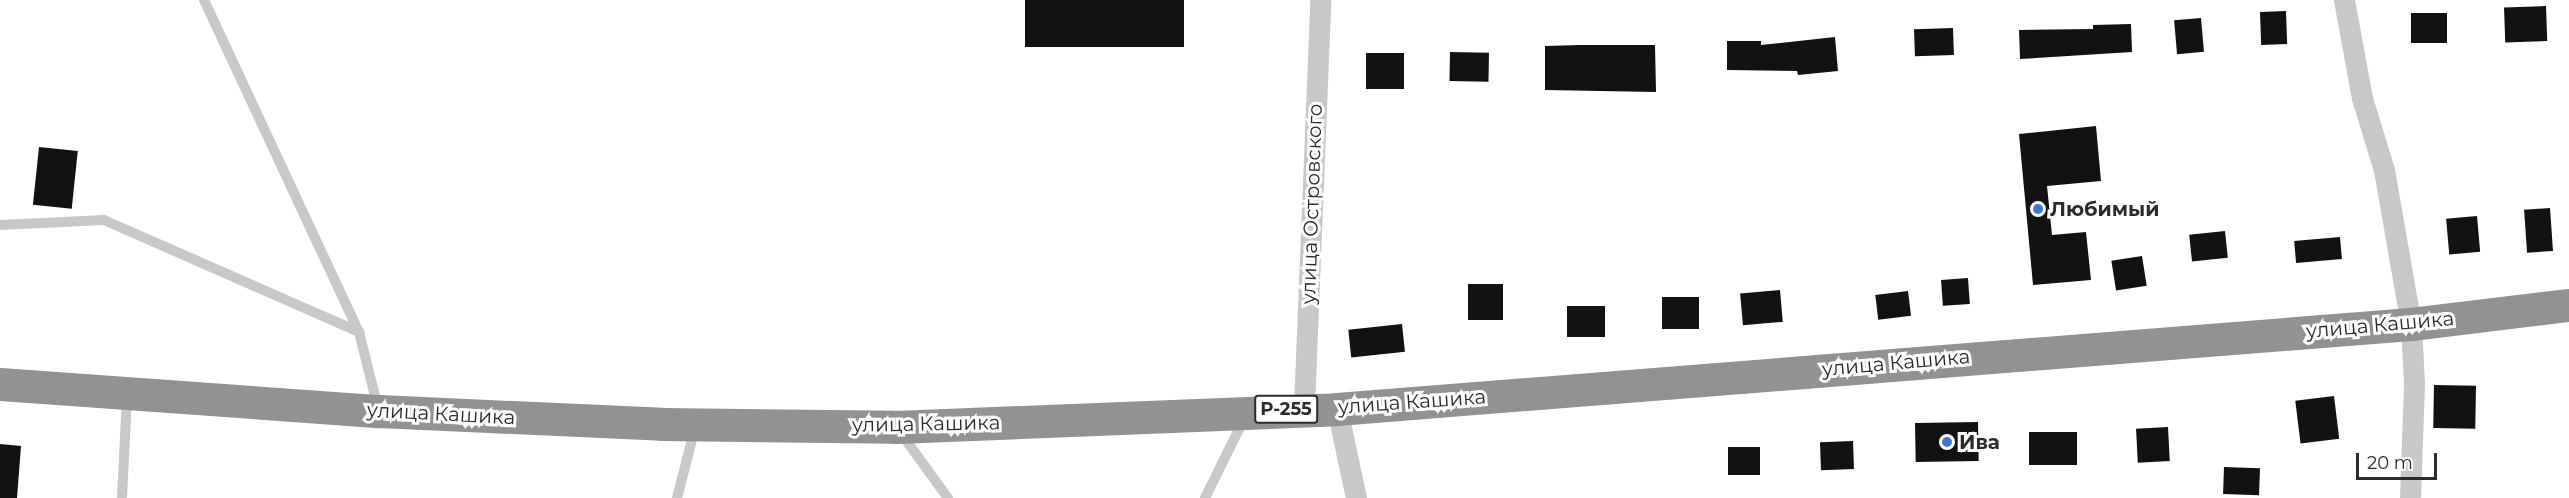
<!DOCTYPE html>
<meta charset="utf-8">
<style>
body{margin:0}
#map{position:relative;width:2569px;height:498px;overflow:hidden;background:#fff;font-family:Montserrat,sans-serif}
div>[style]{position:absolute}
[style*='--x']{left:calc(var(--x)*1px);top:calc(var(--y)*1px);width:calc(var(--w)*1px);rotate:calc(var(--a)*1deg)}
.building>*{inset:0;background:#121212;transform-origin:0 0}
.lane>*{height:10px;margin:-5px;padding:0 5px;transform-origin:5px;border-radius:5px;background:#c8c8c8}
.street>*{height:21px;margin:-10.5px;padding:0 10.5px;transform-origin:10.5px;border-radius:10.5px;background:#c8c8c8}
.highway>*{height:33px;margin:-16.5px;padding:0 16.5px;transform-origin:16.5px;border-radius:16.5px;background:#929292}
.dots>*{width:16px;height:16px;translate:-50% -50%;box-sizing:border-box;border:3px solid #fff;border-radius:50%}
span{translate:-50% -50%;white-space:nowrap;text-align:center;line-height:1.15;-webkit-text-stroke:6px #fff;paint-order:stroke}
.shield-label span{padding:2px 4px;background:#fff;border:2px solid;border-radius:4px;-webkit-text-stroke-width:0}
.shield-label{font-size:18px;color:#2b2b2b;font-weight:700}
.street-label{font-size:20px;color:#2b2b2b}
.poi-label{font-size:20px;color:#2b2b2b;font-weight:700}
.left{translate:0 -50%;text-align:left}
.scale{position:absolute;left:2356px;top:453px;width:81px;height:27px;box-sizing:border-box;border:3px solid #2b2b2b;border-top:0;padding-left:8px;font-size:18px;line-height:21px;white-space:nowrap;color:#2b2b2b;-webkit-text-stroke:4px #fff;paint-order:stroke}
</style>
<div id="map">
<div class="building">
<div style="left:1025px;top:0;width:159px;height:47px"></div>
<div style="left:2546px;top:6px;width:35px;height:42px;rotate:88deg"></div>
<div style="left:2286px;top:11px;width:33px;height:26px;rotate:88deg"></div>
<div style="left:2411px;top:13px;width:36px;height:30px"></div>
<div style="left:2201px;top:18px;width:34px;height:27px;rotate:85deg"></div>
<div style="clip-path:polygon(2131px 24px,2132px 52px,2020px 59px,2019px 30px,2093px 29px,2093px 25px)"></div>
<div style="left:1953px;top:28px;width:27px;height:39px;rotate:88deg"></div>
<div style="clip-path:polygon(1835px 37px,1838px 71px,1798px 75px,1797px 71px,1727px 70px,1727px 41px,1761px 41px,1761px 45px)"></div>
<div style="clip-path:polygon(1580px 45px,1655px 45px,1656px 92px,1545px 90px,1545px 46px)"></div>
<div style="left:1450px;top:52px;width:39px;height:29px;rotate:1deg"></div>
<div style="left:1366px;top:53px;width:38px;height:36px"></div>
<div style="clip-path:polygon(2096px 126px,2101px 181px,2047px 186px,2052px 235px,2086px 232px,2091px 280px,2033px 285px,2019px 134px)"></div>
<div style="left:39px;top:147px;width:39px;height:58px;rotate:6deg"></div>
<div style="left:2550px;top:208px;width:43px;height:26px;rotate:86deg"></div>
<div style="left:2477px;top:216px;width:36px;height:31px;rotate:85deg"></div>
<div style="left:2225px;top:231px;width:27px;height:36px;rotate:84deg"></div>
<div style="left:2340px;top:237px;width:22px;height:46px;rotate:85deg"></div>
<div style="left:2142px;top:256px;width:30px;height:31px;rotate:81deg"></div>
<div style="left:1968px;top:278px;width:26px;height:27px;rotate:86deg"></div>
<div style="left:1468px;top:284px;width:35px;height:36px"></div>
<div style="left:1780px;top:290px;width:32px;height:40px;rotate:85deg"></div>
<div style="left:1908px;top:291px;width:25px;height:33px;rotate:83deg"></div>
<div style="left:1699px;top:297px;width:32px;height:37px;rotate:90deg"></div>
<div style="left:1605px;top:306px;width:31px;height:38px;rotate:90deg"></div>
<div style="left:1402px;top:324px;width:28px;height:54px;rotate:84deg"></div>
<div style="left:2434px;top:385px;width:42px;height:43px;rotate:1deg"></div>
<div style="left:2334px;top:396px;width:43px;height:39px;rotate:83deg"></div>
<div style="left:1978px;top:422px;width:39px;height:63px;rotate:89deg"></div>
<div style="left:2168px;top:427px;width:34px;height:32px;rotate:87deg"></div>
<div style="left:2029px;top:432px;width:48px;height:33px"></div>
<div style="left:1853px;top:441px;width:28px;height:33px;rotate:88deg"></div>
<div style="clip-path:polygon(0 444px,21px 446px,17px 498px,0 498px)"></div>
<div style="left:1728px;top:447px;width:32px;height:28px"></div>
<div style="left:2224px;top:467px;width:36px;height:27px;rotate:2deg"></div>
</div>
<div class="lane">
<div style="--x:204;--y:0;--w:366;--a:65"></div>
<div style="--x:0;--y:225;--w:104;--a:-2.8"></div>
<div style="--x:104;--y:220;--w:279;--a:23.7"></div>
<div style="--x:359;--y:332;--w:78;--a:76"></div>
<div style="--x:900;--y:432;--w:82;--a:54"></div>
<div style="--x:122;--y:498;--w:103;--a:-87.2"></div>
<div style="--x:677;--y:498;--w:72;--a:-75.6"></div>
<div style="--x:1205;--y:498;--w:90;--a:-63.7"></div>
</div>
<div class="street">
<div style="--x:2344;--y:0;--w:100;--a:79.6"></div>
<div style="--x:2362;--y:98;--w:75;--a:73"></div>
<div style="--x:2384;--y:170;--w:156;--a:80.1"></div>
<div style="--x:2411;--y:324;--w:60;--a:87.1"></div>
<div style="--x:2414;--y:384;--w:114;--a:92"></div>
<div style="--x:1304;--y:407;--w:407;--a:-87.7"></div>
<div style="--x:1337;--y:409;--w:91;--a:77.9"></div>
</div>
<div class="highway">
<div style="--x:0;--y:384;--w:380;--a:4.1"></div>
<div style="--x:379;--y:411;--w:283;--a:2.6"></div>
<div style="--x:662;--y:424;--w:234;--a:0.7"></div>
<div style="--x:896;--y:427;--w:441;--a:-2.3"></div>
<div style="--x:1337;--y:409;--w:1077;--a:-4.53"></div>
<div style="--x:2411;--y:324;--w:159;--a:-6.9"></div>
</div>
<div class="dots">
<div style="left:2038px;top:209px;background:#3f76d1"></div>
<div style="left:1947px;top:442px;background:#3f76d1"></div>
</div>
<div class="shield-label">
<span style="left:1286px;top:409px">Р-255</span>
</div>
<div class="street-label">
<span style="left:1312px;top:204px;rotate:-88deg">улица Островского</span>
<span style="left:2380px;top:325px;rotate:-5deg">улица Кашика</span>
<span style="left:1896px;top:363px;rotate:-5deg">улица Кашика</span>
<span style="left:1412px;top:402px;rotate:-4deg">улица Кашика</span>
<span style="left:441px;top:414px;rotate:3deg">улица Кашика</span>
<span style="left:926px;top:424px;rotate:-1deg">улица Кашика</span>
</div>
<div class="poi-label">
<span class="left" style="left:2050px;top:209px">Любимый</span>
<span class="left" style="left:1959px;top:442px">Ива</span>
</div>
<div class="scale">20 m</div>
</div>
